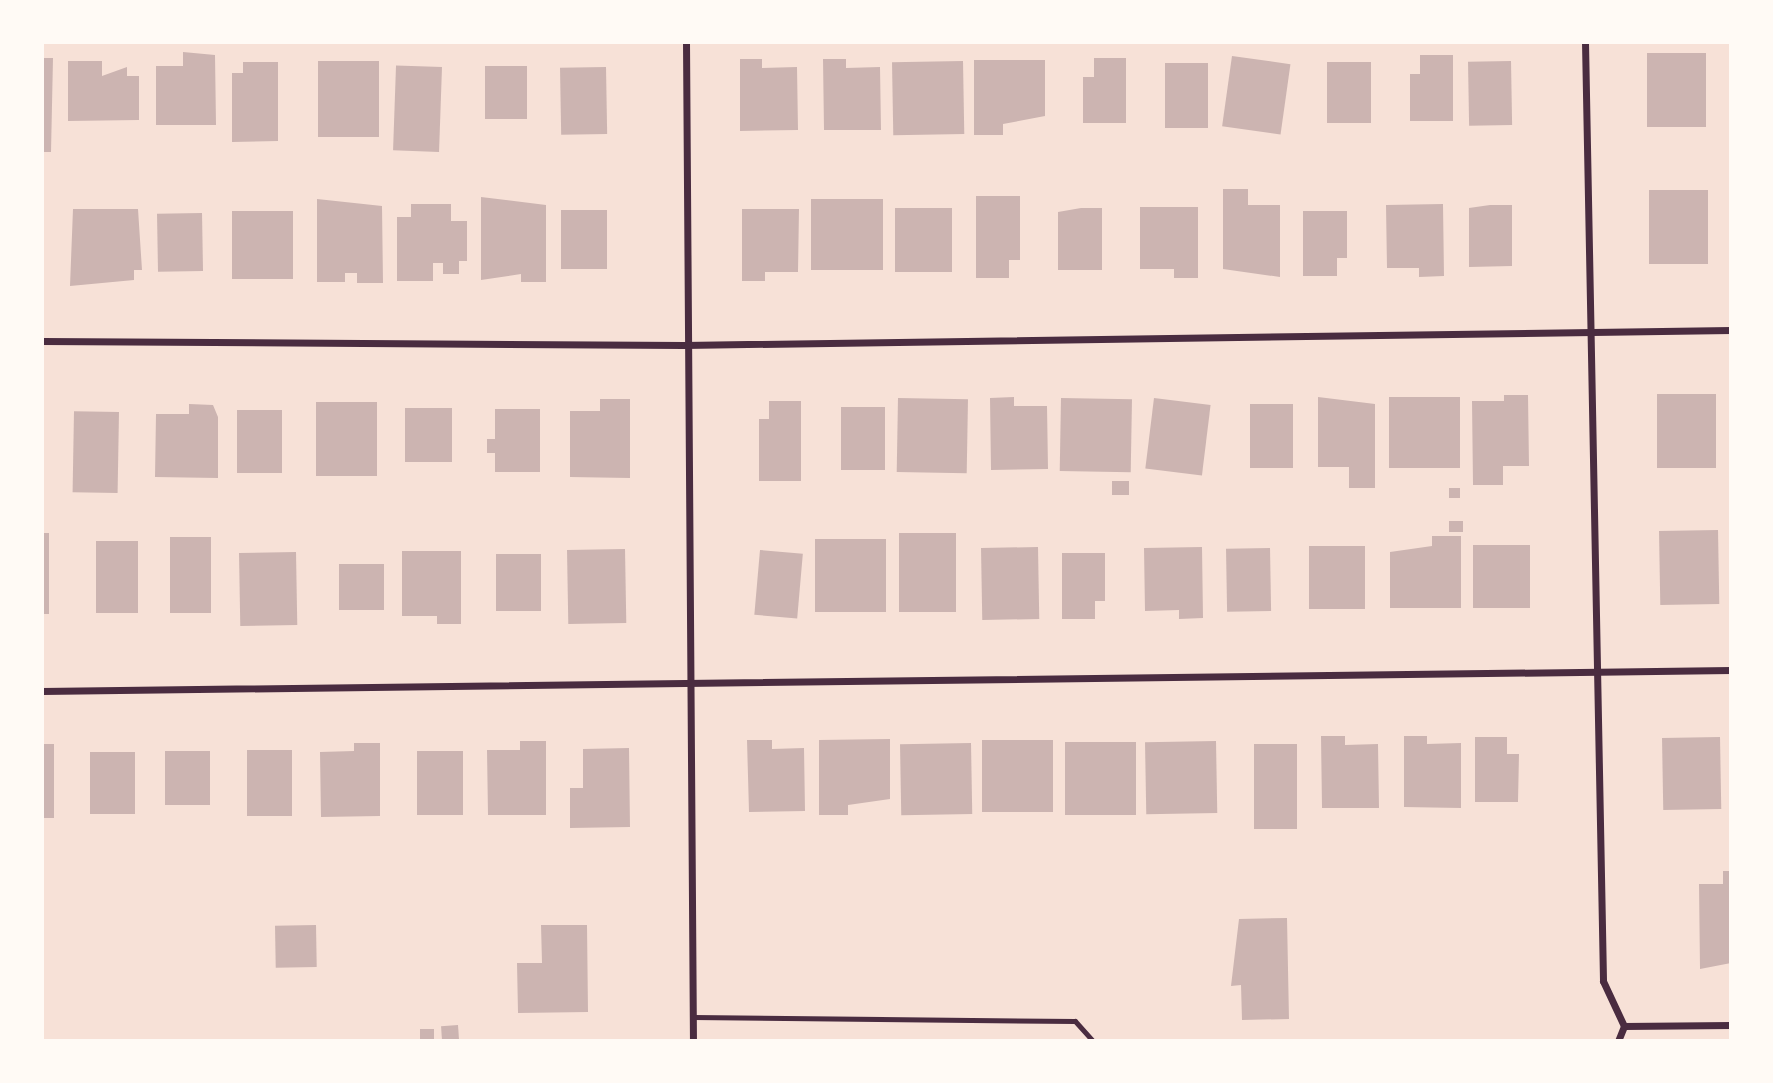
<!DOCTYPE html>
<style>
body{margin:0}
#map{position:relative;width:1773px;height:1083px;overflow:hidden;background:#f7e1d7;font-family:Inter,sans-serif}
div>[style]{position:absolute}
[style*='--x']{left:calc(var(--x)*1px);top:calc(var(--y)*1px);width:calc(var(--w)*1px);rotate:calc(var(--a)*1deg)}
.building>*{inset:0;background:#ccb4b1;transform-origin:0 0}
.service>*{height:5px;margin:-2.5px;padding:0 2.5px;transform-origin:2.5px;border-radius:2.5px;background:#4a2c40}
.minor>*{height:7px;margin:-3.5px;padding:0 3.5px;transform-origin:3.5px;border-radius:3.5px;background:#4a2c40}
span{translate:-50% -50%;white-space:nowrap;text-align:center;line-height:1.15;-webkit-text-stroke:7px #fffaf5;paint-order:stroke}
.frame{position:absolute;inset:0;border:44px solid #fffaf5;pointer-events:none}
</style>
<div id="map">
<div class="building">
<div style="clip-path:polygon(183px 52px,215px 55px,216px 125px,156px 125px,156px 66px,183px 66px)"></div>
<div style="left:1647px;top:53px;width:59px;height:74px"></div>
<div style="clip-path:polygon(1420px 55px,1453px 55px,1453px 121px,1410px 121px,1410px 74px,1420px 74px)"></div>
<div style="left:1232px;top:56px;width:59px;height:71px;rotate:8deg"></div>
<div style="clip-path:polygon(42px 58px,53px 58px,51px 152px,42px 152px)"></div>
<div style="clip-path:polygon(1094px 58px,1126px 58px,1126px 123px,1083px 123px,1083px 77px,1094px 77px)"></div>
<div style="clip-path:polygon(740px 59px,762px 59px,762px 68px,797px 67px,798px 130px,740px 131px)"></div>
<div style="clip-path:polygon(823px 59px,846px 59px,846px 68px,880px 67px,881px 130px,824px 130px)"></div>
<div style="clip-path:polygon(974px 60px,1045px 60px,1045px 116px,1003px 124px,1003px 135px,974px 135px)"></div>
<div style="clip-path:polygon(68px 61px,102px 61px,102px 76px,127px 67px,127px 76px,139px 76px,139px 120px,68px 121px)"></div>
<div style="left:379px;top:61px;width:76px;height:61px;rotate:90deg"></div>
<div style="left:963px;top:61px;width:73px;height:71px;rotate:89deg"></div>
<div style="left:1511px;top:61px;width:64px;height:43px;rotate:89deg"></div>
<div style="clip-path:polygon(243px 62px,278px 62px,278px 141px,232px 142px,232px 73px,243px 73px)"></div>
<div style="left:1371px;top:62px;width:61px;height:44px;rotate:90deg"></div>
<div style="left:1165px;top:63px;width:43px;height:65px"></div>
<div style="left:485px;top:66px;width:42px;height:53px"></div>
<div style="left:442px;top:67px;width:85px;height:46px;rotate:92deg"></div>
<div style="left:606px;top:67px;width:67px;height:46px;rotate:89deg"></div>
<div style="clip-path:polygon(1223px 189px,1248px 189px,1248px 205px,1280px 205px,1280px 277px,1223px 269px)"></div>
<div style="left:1649px;top:190px;width:59px;height:74px"></div>
<div style="clip-path:polygon(976px 196px,1020px 196px,1020px 260px,1009px 260px,1009px 278px,976px 278px)"></div>
<div style="clip-path:polygon(481px 197px,546px 205px,546px 282px,521px 282px,521px 274px,481px 280px)"></div>
<div style="clip-path:polygon(317px 199px,382px 206px,383px 283px,357px 283px,357px 273px,345px 273px,345px 282px,317px 282px)"></div>
<div style="left:883px;top:199px;width:71px;height:72px;rotate:90deg"></div>
<div style="clip-path:polygon(411px 204px,451px 204px,451px 221px,467px 221px,467px 261px,459px 261px,459px 274px,443px 274px,443px 263px,433px 263px,433px 281px,397px 281px,397px 217px,411px 217px)"></div>
<div style="clip-path:polygon(1443px 204px,1444px 276px,1419px 277px,1419px 268px,1387px 268px,1386px 205px)"></div>
<div style="clip-path:polygon(1490px 205px,1512px 205px,1512px 266px,1469px 267px,1469px 208px)"></div>
<div style="clip-path:polygon(1140px 207px,1198px 207px,1198px 278px,1174px 278px,1174px 269px,1140px 269px)"></div>
<div style="left:895px;top:208px;width:57px;height:64px"></div>
<div style="clip-path:polygon(1081px 208px,1102px 208px,1102px 270px,1058px 270px,1058px 212px)"></div>
<div style="clip-path:polygon(73px 209px,138px 209px,142px 270px,134px 270px,134px 280px,70px 286px)"></div>
<div style="clip-path:polygon(742px 209px,799px 209px,798px 272px,765px 272px,765px 281px,742px 281px)"></div>
<div style="left:607px;top:210px;width:59px;height:46px;rotate:90deg"></div>
<div style="left:232px;top:211px;width:61px;height:68px"></div>
<div style="clip-path:polygon(1303px 211px,1347px 211px,1347px 258px,1337px 258px,1337px 276px,1303px 276px)"></div>
<div style="left:202px;top:213px;width:58px;height:45px;rotate:89deg"></div>
<div style="left:1657px;top:394px;width:59px;height:74px"></div>
<div style="clip-path:polygon(1504px 395px,1528px 395px,1529px 466px,1503px 466px,1503px 485px,1473px 485px,1472px 401px,1504px 401px)"></div>
<div style="clip-path:polygon(1014px 397px,1014px 406px,1047px 406px,1048px 469px,991px 470px,990px 398px)"></div>
<div style="clip-path:polygon(1318px 397px,1375px 404px,1375px 488px,1349px 488px,1349px 467px,1318px 467px)"></div>
<div style="left:1389px;top:397px;width:71px;height:71px"></div>
<div style="left:898px;top:398px;width:70px;height:74px;rotate:1deg"></div>
<div style="left:1061px;top:398px;width:71px;height:73px;rotate:1deg"></div>
<div style="left:1154px;top:398px;width:57px;height:71px;rotate:7deg"></div>
<div style="clip-path:polygon(600px 399px,630px 399px,630px 478px,570px 477px,570px 411px,600px 411px)"></div>
<div style="clip-path:polygon(769px 401px,801px 401px,801px 481px,759px 481px,759px 419px,769px 419px)"></div>
<div style="left:377px;top:402px;width:74px;height:61px;rotate:90deg"></div>
<div style="clip-path:polygon(189px 404px,213px 405px,218px 417px,218px 478px,155px 477px,156px 414px,189px 414px)"></div>
<div style="left:1250px;top:404px;width:43px;height:64px"></div>
<div style="left:841px;top:407px;width:44px;height:63px"></div>
<div style="left:452px;top:408px;width:54px;height:47px;rotate:90deg"></div>
<div style="clip-path:polygon(495px 409px,540px 409px,540px 472px,495px 472px,495px 453px,487px 453px,487px 439px,495px 439px)"></div>
<div style="left:237px;top:410px;width:45px;height:63px"></div>
<div style="left:119px;top:412px;width:81px;height:45px;rotate:91deg"></div>
<div style="left:1112px;top:481px;width:17px;height:14px"></div>
<div style="left:1449px;top:488px;width:11px;height:10px"></div>
<div style="left:1449px;top:521px;width:14px;height:11px"></div>
<div style="left:1718px;top:530px;width:74px;height:59px;rotate:89deg"></div>
<div style="left:42px;top:533px;width:7px;height:81px"></div>
<div style="left:899px;top:533px;width:57px;height:79px"></div>
<div style="clip-path:polygon(1432px 536px,1461px 536px,1461px 608px,1390px 608px,1390px 552px,1432px 546px)"></div>
<div style="left:170px;top:537px;width:41px;height:76px"></div>
<div style="left:815px;top:539px;width:71px;height:73px"></div>
<div style="left:96px;top:541px;width:42px;height:72px"></div>
<div style="left:1473px;top:545px;width:57px;height:63px"></div>
<div style="left:1309px;top:546px;width:56px;height:63px"></div>
<div style="left:1038px;top:547px;width:72px;height:57px;rotate:89deg"></div>
<div style="clip-path:polygon(1202px 547px,1203px 618px,1179px 619px,1179px 610px,1145px 611px,1144px 548px)"></div>
<div style="left:1270px;top:548px;width:63px;height:44px;rotate:89deg"></div>
<div style="left:625px;top:549px;width:74px;height:58px;rotate:89deg"></div>
<div style="left:760px;top:550px;width:43px;height:65px;rotate:5deg"></div>
<div style="clip-path:polygon(402px 551px,461px 551px,461px 624px,437px 624px,437px 616px,402px 616px)"></div>
<div style="left:296px;top:552px;width:73px;height:57px;rotate:89deg"></div>
<div style="clip-path:polygon(1062px 553px,1105px 553px,1105px 601px,1095px 601px,1095px 619px,1062px 619px)"></div>
<div style="left:496px;top:554px;width:45px;height:57px"></div>
<div style="left:384px;top:564px;width:46px;height:45px;rotate:90deg"></div>
<div style="clip-path:polygon(1321px 736px,1345px 736px,1345px 745px,1378px 744px,1379px 808px,1322px 808px)"></div>
<div style="clip-path:polygon(1404px 736px,1427px 736px,1427px 744px,1461px 743px,1461px 808px,1404px 807px)"></div>
<div style="clip-path:polygon(1475px 737px,1507px 737px,1507px 754px,1519px 754px,1518px 802px,1475px 802px)"></div>
<div style="left:1720px;top:737px;width:72px;height:58px;rotate:89deg"></div>
<div style="clip-path:polygon(890px 739px,890px 799px,848px 805px,848px 815px,819px 815px,819px 740px)"></div>
<div style="clip-path:polygon(747px 740px,772px 740px,772px 749px,804px 748px,805px 811px,749px 812px)"></div>
<div style="left:1053px;top:740px;width:72px;height:71px;rotate:90deg"></div>
<div style="clip-path:polygon(520px 741px,546px 741px,546px 815px,488px 815px,487px 750px,520px 750px)"></div>
<div style="left:1216px;top:741px;width:72px;height:71px;rotate:89deg"></div>
<div style="left:1065px;top:742px;width:71px;height:73px"></div>
<div style="clip-path:polygon(354px 743px,380px 743px,380px 816px,321px 817px,320px 752px,354px 751px)"></div>
<div style="left:971px;top:743px;width:71px;height:71px;rotate:89deg"></div>
<div style="left:42px;top:744px;width:12px;height:74px"></div>
<div style="left:1254px;top:744px;width:43px;height:85px"></div>
<div style="clip-path:polygon(629px 748px,630px 827px,570px 828px,570px 788px,583px 788px,583px 749px)"></div>
<div style="left:292px;top:750px;width:66px;height:45px;rotate:90deg"></div>
<div style="left:165px;top:751px;width:45px;height:54px"></div>
<div style="left:463px;top:751px;width:64px;height:46px;rotate:90deg"></div>
<div style="left:90px;top:752px;width:45px;height:62px"></div>
<div style="clip-path:polygon(1723px 871px,1731px 871px,1731px 963px,1700px 969px,1699px 884px,1723px 884px)"></div>
<div style="clip-path:polygon(1287px 918px,1289px 1019px,1242px 1020px,1241px 985px,1231px 986px,1239px 919px)"></div>
<div style="left:316px;top:925px;width:42px;height:41px;rotate:89deg"></div>
<div style="clip-path:polygon(541px 925px,587px 925px,588px 1012px,518px 1013px,517px 963px,542px 963px)"></div>
<div style="left:458px;top:1025px;width:16px;height:17px;rotate:86deg"></div>
<div style="left:420px;top:1029px;width:14px;height:12px"></div>
</div>
<div class="service">
<div style="--x:693;--y:1017;--w:382;--a:0.6"></div>
<div style="--x:1075;--y:1021;--w:27;--a:48"></div>
</div>
<div class="minor">
<div style="--x:686;--y:42;--w:999;--a:89.6"></div>
<div style="--x:1585;--y:42;--w:939;--a:88.9"></div>
<div style="--x:1603;--y:981;--w:50;--a:65"></div>
<div style="--x:42;--y:341;--w:642;--a:0.36"></div>
<div style="--x:684;--y:345;--w:1047;--a:-0.82"></div>
<div style="--x:42;--y:691;--w:1689;--a:-0.71"></div>
<div style="--x:1624;--y:1026;--w:107;--a:-0.5"></div>
<div style="--x:1618;--y:1041;--w:16;--a:-68"></div>
</div>
<div class="frame"></div>
</div>
